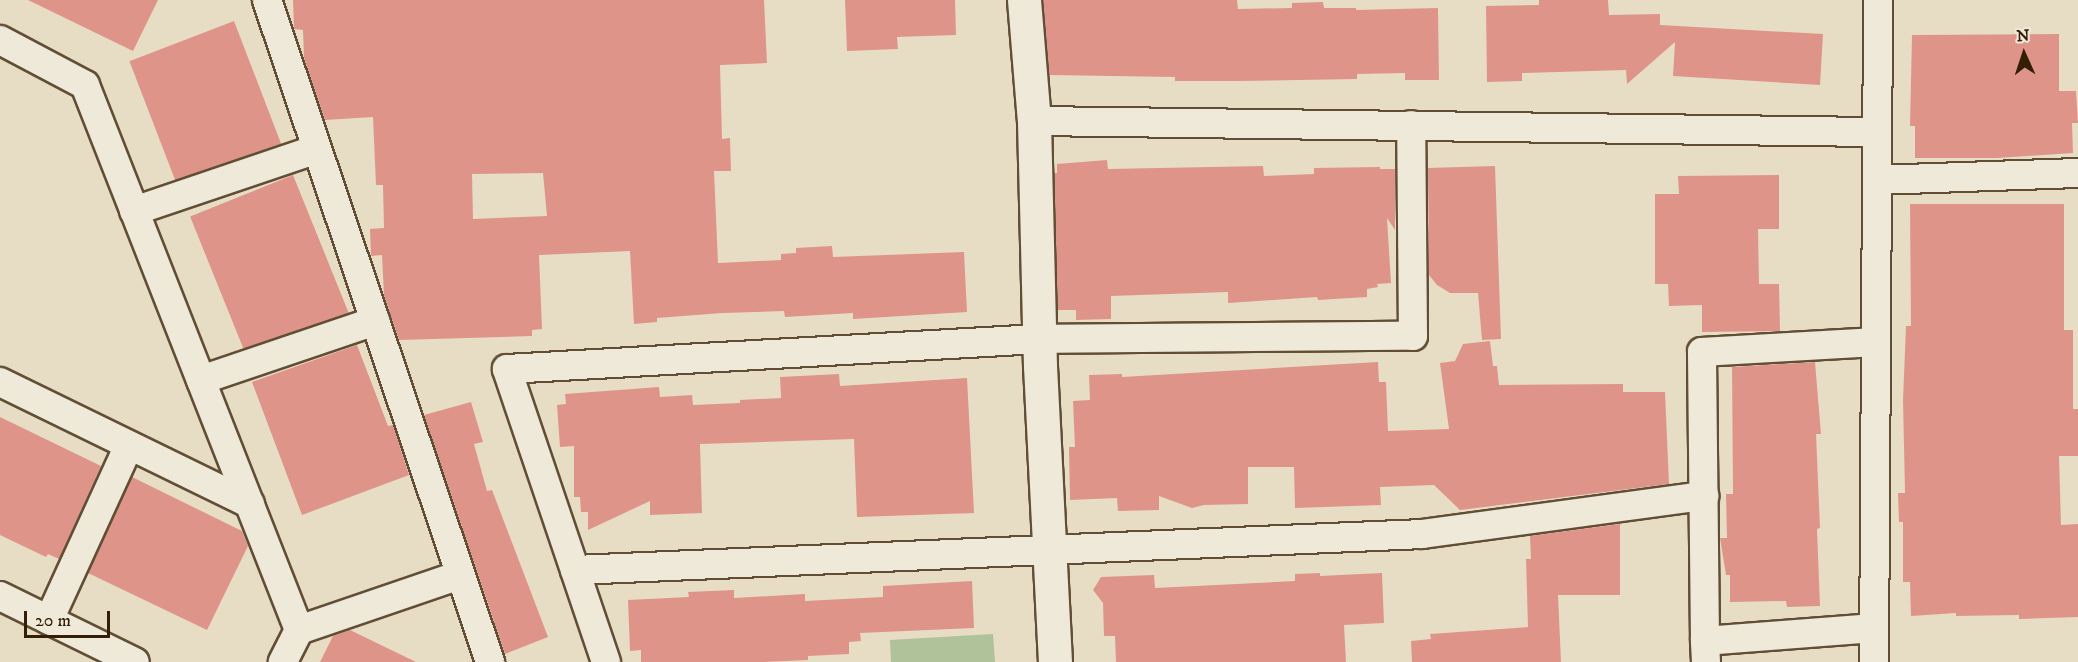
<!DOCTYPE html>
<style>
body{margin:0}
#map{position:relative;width:2078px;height:662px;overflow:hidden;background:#e7ddc4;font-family:"IM FELL DW Pica",serif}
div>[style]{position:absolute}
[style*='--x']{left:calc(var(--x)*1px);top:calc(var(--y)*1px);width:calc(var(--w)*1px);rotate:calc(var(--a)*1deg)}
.green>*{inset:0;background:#afc29a}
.building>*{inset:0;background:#df948a;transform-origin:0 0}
.roads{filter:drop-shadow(2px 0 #614e35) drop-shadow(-2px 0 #614e35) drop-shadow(0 2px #614e35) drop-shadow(0 -2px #614e35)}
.minor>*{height:28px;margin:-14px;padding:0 14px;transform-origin:14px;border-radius:14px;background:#efe9d9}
.tertiary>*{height:33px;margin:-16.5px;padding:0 16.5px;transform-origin:16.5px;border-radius:16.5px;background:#efe9d9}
span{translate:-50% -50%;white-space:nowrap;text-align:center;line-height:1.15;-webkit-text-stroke:4.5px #efe9d9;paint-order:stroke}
.north{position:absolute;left:1994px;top:24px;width:60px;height:60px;-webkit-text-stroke:4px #efe9d9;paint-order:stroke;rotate:357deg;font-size:16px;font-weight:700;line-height:24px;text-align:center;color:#341f05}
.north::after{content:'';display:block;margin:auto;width:21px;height:27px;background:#341f05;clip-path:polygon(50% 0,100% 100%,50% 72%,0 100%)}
.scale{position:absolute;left:24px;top:611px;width:86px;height:27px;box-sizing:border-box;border:3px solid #341f05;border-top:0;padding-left:8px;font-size:18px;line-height:21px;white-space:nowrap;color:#341f05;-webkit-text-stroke:4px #efe9d9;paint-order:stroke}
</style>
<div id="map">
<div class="green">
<div style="clip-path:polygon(993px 634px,995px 662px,891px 662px,890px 640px)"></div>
</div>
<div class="building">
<div style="clip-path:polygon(28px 0,158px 0,133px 51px)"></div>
<div style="clip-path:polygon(evenodd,293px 0,764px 0,767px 63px,720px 65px,722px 139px,730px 138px,731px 171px,714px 171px,718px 263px,781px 260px,781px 254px,796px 253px,796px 248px,832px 246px,833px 257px,964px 252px,967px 312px,853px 319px,853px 313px,785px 317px,784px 311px,722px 313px,657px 318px,657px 322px,634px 324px,630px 251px,539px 255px,542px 329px,532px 330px,532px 336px,399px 340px,384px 295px,382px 255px,371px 256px,370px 229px,384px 228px,383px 185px,376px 185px,373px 117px,325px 120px,304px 58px,303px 30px,294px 29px,293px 0,543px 173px,547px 216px,473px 219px,472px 174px,543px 173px)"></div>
<div style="clip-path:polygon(845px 0,955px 0,956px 35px,897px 37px,898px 49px,847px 51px)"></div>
<div style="clip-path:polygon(1043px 0,1237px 0,1238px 9px,1292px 8px,1292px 3px,1323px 2px,1324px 8px,1356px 8px,1356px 10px,1438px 8px,1439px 80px,1405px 80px,1405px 73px,1357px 74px,1357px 79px,1239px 81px,1175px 81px,1175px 77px,1049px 75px)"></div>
<div style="clip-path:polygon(1539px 0,1608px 0,1609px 15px,1660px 14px,1660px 25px,1823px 34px,1820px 85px,1673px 76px,1675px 42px,1627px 84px,1626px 70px,1522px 73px,1522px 81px,1487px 82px,1486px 6px,1539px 5px)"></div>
<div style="left:234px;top:21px;width:132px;height:112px;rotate:69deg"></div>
<div style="clip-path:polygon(2059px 34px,2059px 91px,2076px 91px,2078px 123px,2072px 123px,2073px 153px,1997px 158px,1915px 158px,1915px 126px,1910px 126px,1912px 35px)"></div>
<div style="clip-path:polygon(1107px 160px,1108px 169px,1263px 166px,1264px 176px,1314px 174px,1314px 168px,1380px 167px,1380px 169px,1395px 169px,1395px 230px,1387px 218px,1391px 283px,1377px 284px,1378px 287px,1367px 289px,1367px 297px,1318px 300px,1317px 297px,1228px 303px,1228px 292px,1111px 296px,1111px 319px,1076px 320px,1076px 310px,1057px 310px,1054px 173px,1057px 173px,1057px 164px)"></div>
<div style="clip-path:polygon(1495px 166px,1501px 339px,1482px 340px,1478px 293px,1450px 293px,1437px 285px,1429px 275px,1428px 168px)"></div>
<div style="left:293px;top:175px;width:149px;height:111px;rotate:68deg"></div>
<div style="clip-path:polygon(1779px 175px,1779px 229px,1758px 229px,1759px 284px,1779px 284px,1780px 331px,1702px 332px,1702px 305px,1669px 306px,1668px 284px,1655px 284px,1655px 194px,1679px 194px,1678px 176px)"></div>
<div style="clip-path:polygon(1910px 204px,2064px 204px,2064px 330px,2073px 330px,2073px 409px,2078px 409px,2078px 456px,2059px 456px,2061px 525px,2078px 524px,2078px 617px,2019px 619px,2019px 615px,1956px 616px,1956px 613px,1911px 616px,1910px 582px,1903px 582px,1903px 522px,1899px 522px,1898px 493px,1905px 493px,1903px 400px,1906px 326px,1911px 326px)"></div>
<div style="clip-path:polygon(1490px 341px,1493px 366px,1497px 366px,1499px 385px,1623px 384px,1623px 392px,1665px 392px,1669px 484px,1460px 510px,1434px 485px,1380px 487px,1381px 505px,1295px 508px,1294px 467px,1248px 467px,1248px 504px,1204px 505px,1192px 508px,1159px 496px,1159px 510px,1118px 511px,1117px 498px,1070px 500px,1069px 447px,1075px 447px,1073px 401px,1090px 400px,1089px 375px,1122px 374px,1122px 377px,1378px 362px,1379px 382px,1386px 382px,1388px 431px,1449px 429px,1440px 363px,1455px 361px,1463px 344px)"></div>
<div style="clip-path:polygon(357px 345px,388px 426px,393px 425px,409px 475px,302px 515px,252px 382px)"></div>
<div style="clip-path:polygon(1815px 362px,1821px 434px,1816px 434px,1820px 528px,1817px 529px,1820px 606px,1787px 607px,1786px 601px,1730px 602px,1730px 575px,1726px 575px,1720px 538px,1727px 538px,1726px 494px,1733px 494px,1732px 367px)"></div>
<div style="clip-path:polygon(839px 374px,840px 386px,967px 378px,974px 513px,857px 517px,854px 439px,700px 444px,702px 513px,650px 515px,650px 501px,588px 530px,588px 512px,581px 512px,580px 497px,574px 497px,574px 446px,560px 447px,557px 405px,566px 404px,565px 394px,659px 387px,660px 397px,692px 395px,693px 405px,740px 403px,740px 400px,781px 398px,780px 377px)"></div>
<div style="clip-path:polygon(471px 402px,483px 442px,474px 444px,487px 491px,492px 490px,548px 637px,505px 654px,424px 415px)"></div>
<div style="clip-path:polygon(0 417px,101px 466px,59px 559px,48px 554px,46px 557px,0 535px)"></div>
<div style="clip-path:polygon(132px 477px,242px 531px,248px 546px,207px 630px,88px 573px)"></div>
<div style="clip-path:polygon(1620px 524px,1620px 595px,1558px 595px,1561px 662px,1412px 662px,1411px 641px,1431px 639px,1430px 634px,1528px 627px,1526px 559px,1531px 559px,1530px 536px)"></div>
<div style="clip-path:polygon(1320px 573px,1320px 576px,1382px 573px,1384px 623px,1344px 625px,1346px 662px,1116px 662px,1115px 636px,1104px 636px,1103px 603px,1093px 590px,1101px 577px,1154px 575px,1155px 588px,1295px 581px,1295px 574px)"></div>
<div style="clip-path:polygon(972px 581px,974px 628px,860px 633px,861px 641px,849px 642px,849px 654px,808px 656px,808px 660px,763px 662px,641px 662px,641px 650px,630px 651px,628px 600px,689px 597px,688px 592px,734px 590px,734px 598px,805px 594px,805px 601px,883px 597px,883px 586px)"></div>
<div style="clip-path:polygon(350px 630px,416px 662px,320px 662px,333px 636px)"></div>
</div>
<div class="roads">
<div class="minor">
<div style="--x:267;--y:0;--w:699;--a:71.38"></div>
<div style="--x:0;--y:40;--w:96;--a:27.9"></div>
<div style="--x:85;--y:85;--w:586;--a:68.56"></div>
<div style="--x:299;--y:630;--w:36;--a:117"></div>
<div style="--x:1034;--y:121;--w:843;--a:0.75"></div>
<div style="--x:1877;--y:180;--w:201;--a:-2"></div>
<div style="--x:134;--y:211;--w:193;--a:-18.7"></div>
<div style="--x:201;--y:380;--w:184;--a:-18.7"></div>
<div style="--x:0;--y:382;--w:278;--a:26"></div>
<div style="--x:575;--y:570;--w:848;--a:-2.43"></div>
<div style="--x:1422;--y:534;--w:285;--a:-7.7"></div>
<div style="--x:0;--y:596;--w:150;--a:26.1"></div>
<div style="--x:49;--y:620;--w:192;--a:-65.4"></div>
<div style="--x:299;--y:630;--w:170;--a:-18.9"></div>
<div style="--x:1705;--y:641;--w:289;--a:-90.6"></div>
<div style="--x:1702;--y:352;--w:174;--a:-3.3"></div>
<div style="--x:606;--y:662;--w:309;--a:-108.7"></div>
<div style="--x:507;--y:369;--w:533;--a:-3.23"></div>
<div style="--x:1039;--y:339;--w:374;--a:-0.5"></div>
<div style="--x:1413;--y:336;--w:211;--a:-90.5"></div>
<div style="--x:1706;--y:662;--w:21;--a:-93"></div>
<div style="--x:1705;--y:641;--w:169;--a:-4.4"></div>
<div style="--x:1874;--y:662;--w:662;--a:-89.65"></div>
</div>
<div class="tertiary">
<div style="--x:1024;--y:0;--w:121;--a:85.3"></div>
<div style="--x:1034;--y:121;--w:245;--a:88.6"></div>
<div style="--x:1040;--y:366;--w:296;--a:87.1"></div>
</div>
</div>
<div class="north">N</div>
<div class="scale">20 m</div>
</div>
